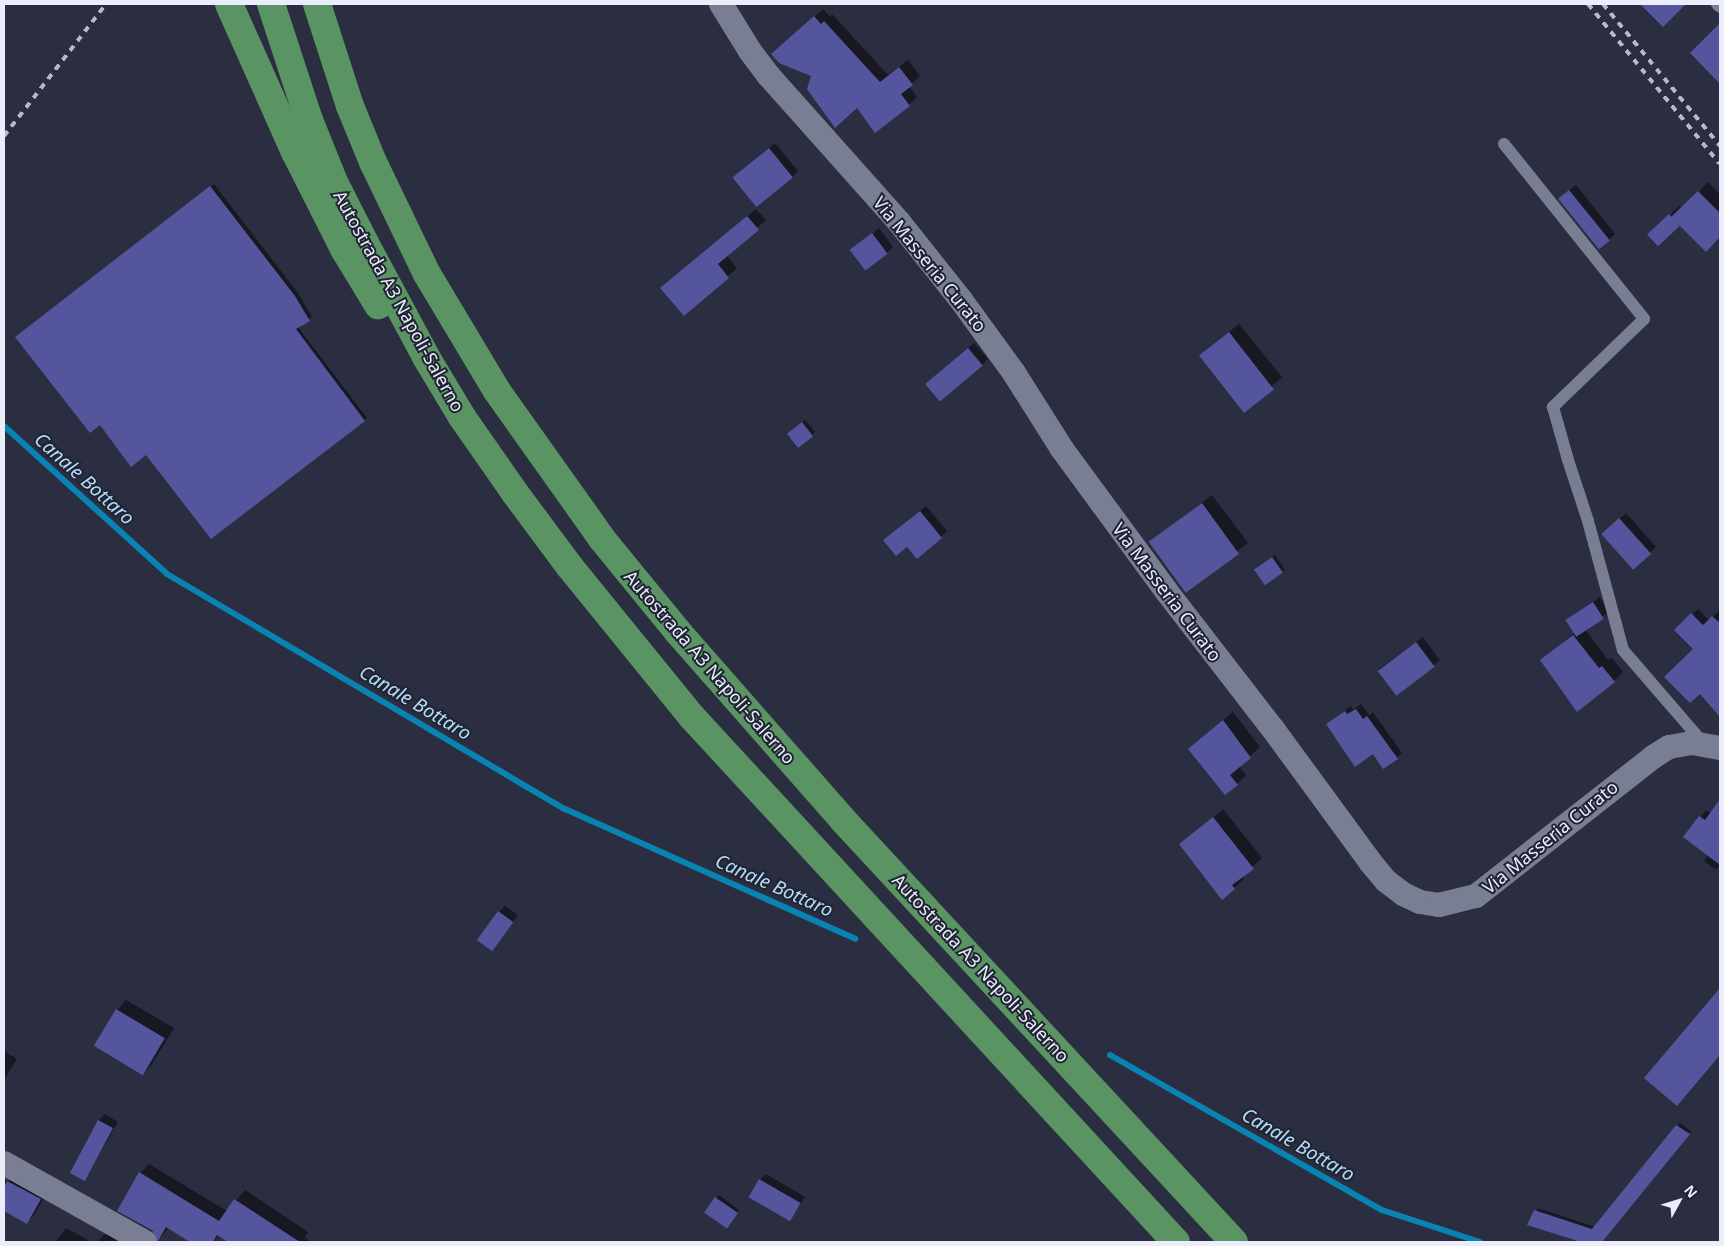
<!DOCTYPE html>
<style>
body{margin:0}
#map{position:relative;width:1724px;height:1246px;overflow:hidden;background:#2b2e40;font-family:"Noto Sans",sans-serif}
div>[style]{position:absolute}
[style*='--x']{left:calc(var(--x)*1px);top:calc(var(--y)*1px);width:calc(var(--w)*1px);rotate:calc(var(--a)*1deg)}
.shadow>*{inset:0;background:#0007;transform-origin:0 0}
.stream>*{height:6px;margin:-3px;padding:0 3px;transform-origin:3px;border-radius:3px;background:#0983b1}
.building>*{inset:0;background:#55559e;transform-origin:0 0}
.lane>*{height:12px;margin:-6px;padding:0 6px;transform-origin:6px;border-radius:6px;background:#797e93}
.street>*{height:24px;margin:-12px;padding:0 12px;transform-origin:12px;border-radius:12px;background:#797e93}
.highway>*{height:28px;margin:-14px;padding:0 14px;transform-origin:14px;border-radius:14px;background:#5a9463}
.rail>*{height:4px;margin-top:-2px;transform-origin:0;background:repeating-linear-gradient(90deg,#b7bac8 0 6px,transparent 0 12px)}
span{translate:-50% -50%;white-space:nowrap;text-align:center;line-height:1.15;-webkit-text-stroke:4px #212435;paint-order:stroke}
.street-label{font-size:18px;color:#ebeefa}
.water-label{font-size:19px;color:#b1def7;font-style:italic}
.frame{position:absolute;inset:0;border:5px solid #ebeefa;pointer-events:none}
.north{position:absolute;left:1654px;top:1176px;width:50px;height:50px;-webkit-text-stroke:4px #212435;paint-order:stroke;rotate:51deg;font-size:14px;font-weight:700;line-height:20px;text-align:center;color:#ebeefa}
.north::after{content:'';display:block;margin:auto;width:18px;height:22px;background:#ebeefa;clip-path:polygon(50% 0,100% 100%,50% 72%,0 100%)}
</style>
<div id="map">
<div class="shadow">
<div style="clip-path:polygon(823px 9px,830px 17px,832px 14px,888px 75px,908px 60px,920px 76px,909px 86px,917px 97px,909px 105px,857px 106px,812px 75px,781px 46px)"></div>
<div style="clip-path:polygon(1720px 25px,1720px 77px,1718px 79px,1692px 53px)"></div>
<div style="clip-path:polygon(775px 143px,798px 171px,792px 177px,740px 172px)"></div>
<div style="clip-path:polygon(1708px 182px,1720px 195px,1720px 236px,1706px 250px,1680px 224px,1650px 235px,1679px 206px,1682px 208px)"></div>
<div style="clip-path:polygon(214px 184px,298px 293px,312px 317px,298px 327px,367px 418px,211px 537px,147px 453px,100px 423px,20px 334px)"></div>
<div style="clip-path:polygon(1576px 185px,1615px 234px,1609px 240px,1566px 193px)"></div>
<div style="clip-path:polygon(756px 209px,766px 220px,726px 255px,737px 268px,684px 315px,661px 288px)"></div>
<div style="clip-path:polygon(879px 228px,893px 247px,887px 253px,858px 246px)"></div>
<div style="left:1239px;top:324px;width:69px;height:50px;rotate:51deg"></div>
<div style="clip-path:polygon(974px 343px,988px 359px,982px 365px,933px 378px)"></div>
<div style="clip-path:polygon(805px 420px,815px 432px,799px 446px,791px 431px)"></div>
<div style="left:1212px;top:495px;width:60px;height:78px;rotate:53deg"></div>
<div style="clip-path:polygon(926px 506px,947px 531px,941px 537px,907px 545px,891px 534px)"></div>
<div style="clip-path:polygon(1626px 513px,1656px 547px,1633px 568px,1609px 528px)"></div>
<div style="clip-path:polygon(1275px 555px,1285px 570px,1282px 572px,1257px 567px)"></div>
<div style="clip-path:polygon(1600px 597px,1609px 612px,1585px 629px,1608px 660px,1612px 658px,1623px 672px,1614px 681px,1542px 660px,1574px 633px,1566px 621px)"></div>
<div style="clip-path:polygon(1698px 609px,1709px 620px,1719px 611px,1720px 613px,1720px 704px,1715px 710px,1695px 649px,1676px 630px)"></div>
<div style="left:1423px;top:637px;width:29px;height:55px;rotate:54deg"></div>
<div style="clip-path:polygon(1361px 704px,1369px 715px,1373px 712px,1402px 753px,1397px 758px,1373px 752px,1327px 724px,1351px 706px,1353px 710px)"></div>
<div style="clip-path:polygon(1233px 712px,1260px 747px,1239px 766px,1246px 775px,1237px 784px,1189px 749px)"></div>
<div style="clip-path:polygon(1720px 801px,1720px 865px,1716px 870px,1704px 861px,1709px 854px,1685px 837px,1706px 810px,1711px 814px)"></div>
<div style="clip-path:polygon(1223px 809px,1262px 858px,1242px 876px,1244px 879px,1234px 888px,1181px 844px)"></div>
<div style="clip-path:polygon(505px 906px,518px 915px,493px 950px,499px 912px)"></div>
<div style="clip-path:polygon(1720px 990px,1720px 1055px,1677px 1105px,1645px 1078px)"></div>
<div style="clip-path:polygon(126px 1000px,174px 1028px,152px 1064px,143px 1074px,117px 1010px)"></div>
<div style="clip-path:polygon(4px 1051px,17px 1059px,4px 1080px)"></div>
<div style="clip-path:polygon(105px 1114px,118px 1122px,89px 1172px,83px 1178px,71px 1171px,99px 1120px)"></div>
<div style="clip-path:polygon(1680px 1123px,1691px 1131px,1601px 1242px,1591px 1242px,1529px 1224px,1538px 1208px,1595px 1227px)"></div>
<div style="clip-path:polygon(149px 1164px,227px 1211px,245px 1190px,308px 1232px,305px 1238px,312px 1242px,230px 1242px,219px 1235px,214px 1242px,192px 1242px,169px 1227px,159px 1239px,140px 1173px)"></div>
<div style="clip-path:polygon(16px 1174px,48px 1191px,34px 1215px,27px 1223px,4px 1210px,4px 1180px,8px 1182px)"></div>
<div style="clip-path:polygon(766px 1174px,805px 1197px,790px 1219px,760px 1180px)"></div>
<div style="clip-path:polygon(719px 1195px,739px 1210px,729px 1224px,716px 1198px)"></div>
<div style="clip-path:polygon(66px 1228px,92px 1242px,55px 1242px)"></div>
<div style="clip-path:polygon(110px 1230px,123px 1237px,120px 1242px,96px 1242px)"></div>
</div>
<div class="stream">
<div style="--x:4;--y:426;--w:220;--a:42.2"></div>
<div style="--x:167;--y:574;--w:462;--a:30.6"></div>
<div style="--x:565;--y:809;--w:318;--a:24.1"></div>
<div style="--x:1110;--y:1055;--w:313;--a:29.7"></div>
<div style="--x:1382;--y:1210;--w:103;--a:18.1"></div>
</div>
<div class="building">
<div style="clip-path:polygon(1640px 4px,1686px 4px,1663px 27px)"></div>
<div style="clip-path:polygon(814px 16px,821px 24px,824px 21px,880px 82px,899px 67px,913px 85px,901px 94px,910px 106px,875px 133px,857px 108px,835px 128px,807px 89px,811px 76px,779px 63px,771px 54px)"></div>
<div style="clip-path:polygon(1720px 23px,1720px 84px,1690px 53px)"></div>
<div style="left:769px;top:148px;width:38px;height:47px;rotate:51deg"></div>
<div style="clip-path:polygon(210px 186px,295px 296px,310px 321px,296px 329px,365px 421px,211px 539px,146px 455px,131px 467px,100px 425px,90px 433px,15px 337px)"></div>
<div style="left:1569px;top:190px;width:65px;height:14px;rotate:51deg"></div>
<div style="clip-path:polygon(1698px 191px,1720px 213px,1720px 237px,1706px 252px,1671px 217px)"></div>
<div style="left:1669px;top:214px;width:16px;height:30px;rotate:47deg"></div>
<div style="clip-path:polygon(747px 216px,759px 230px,718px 264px,729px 278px,684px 316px,660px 288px)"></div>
<div style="left:872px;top:233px;width:26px;height:28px;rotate:53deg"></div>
<div style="left:1229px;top:332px;width:73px;height:38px;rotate:52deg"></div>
<div style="left:968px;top:348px;width:23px;height:56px;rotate:50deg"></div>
<div style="left:802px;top:422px;width:18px;height:19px;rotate:52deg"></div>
<div style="left:1202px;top:503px;width:63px;height:66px;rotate:54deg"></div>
<div style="clip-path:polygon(920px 511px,942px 538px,917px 559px,907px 547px,896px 556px,883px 540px)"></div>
<div style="left:1619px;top:518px;width:48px;height:24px;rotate:48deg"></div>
<div style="left:1272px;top:557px;width:19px;height:22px;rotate:55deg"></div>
<div style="left:1593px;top:602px;width:20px;height:33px;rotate:57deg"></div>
<div style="clip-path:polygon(1691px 613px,1703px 625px,1712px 616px,1720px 623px,1720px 717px,1700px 694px,1690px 703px,1664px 677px,1693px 649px,1674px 630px)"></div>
<div style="clip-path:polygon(1573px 635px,1599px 668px,1602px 666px,1615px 682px,1577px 712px,1540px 660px)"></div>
<div style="left:1416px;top:642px;width:31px;height:48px;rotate:53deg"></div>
<div style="clip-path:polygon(1356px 709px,1363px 719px,1367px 716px,1398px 759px,1383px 769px,1373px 754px,1355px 767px,1326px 724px,1345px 711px,1347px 714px)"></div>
<div style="clip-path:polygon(1223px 720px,1251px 758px,1230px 775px,1238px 785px,1225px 795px,1188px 749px)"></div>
<div style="clip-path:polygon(1720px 799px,1720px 865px,1683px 837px,1699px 816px,1705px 820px)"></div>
<div style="clip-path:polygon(1213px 817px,1254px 869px,1232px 885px,1235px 889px,1222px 900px,1179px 844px)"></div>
<div style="left:498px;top:911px;width:19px;height:36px;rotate:36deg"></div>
<div style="clip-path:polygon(1720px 988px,1720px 1055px,1677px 1106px,1644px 1078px)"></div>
<div style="left:116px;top:1009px;width:57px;height:43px;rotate:31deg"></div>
<div style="left:98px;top:1120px;width:17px;height:60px;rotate:28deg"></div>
<div style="clip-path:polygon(1676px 1125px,1690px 1134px,1602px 1242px,1581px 1242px,1527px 1225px,1534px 1210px,1592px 1229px)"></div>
<div style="clip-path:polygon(139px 1172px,219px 1221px,234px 1199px,300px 1242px,228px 1242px,217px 1235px,213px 1242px,190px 1242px,166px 1227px,158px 1241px,152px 1230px,117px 1211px)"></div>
<div style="left:759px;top:1179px;width:48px;height:21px;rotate:30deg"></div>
<div style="clip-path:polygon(7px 1181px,41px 1199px,27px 1224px,4px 1211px,4px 1187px)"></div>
<div style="left:715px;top:1197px;width:28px;height:19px;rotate:35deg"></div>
</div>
<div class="lane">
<div style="--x:1717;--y:4;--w:4;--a:45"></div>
<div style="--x:1504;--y:144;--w:224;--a:51.3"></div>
<div style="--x:1644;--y:319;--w:127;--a:136"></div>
<div style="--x:1553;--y:407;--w:55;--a:74.2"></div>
<div style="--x:1568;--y:460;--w:64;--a:71.8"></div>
<div style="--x:1588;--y:521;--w:134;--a:74.8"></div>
<div style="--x:1623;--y:650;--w:124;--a:49.2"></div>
</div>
<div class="street">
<div style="--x:721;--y:4;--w:55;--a:58.3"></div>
<div style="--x:750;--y:51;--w:30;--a:53"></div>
<div style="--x:768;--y:75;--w:197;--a:48.3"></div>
<div style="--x:899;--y:222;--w:100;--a:51.5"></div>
<div style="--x:961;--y:300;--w:90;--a:54"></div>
<div style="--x:1014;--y:373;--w:90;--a:57.7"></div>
<div style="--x:1062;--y:449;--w:177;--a:53.7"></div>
<div style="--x:1167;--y:592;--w:173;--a:52.3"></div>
<div style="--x:1273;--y:729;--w:166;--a:53.8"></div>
<div style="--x:1371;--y:863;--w:23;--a:50"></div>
<div style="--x:1386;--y:881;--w:21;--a:37"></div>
<div style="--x:1403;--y:894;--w:19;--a:25"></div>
<div style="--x:1420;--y:902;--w:19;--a:9"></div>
<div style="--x:1439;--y:905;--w:38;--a:-14"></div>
<div style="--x:1476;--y:896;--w:225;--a:-38.1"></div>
<div style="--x:1653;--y:757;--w:19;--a:-32"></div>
<div style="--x:1669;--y:747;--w:23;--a:-10"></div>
<div style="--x:1692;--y:743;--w:28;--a:10"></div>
<div style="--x:4;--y:1163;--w:162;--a:29.3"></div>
</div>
<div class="highway">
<div style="--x:229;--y:4;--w:162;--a:66"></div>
<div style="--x:295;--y:152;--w:109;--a:63.2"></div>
<div style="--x:344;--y:249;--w:66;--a:58.7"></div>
<div style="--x:271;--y:4;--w:122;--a:71.9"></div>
<div style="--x:309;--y:120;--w:67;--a:68"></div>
<div style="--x:334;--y:182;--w:68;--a:63.1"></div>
<div style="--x:365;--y:243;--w:129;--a:61.8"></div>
<div style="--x:426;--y:357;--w:70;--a:59"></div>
<div style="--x:462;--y:417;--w:93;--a:55.1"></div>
<div style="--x:515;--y:493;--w:92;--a:53.4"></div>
<div style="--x:570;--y:567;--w:193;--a:50.9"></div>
<div style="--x:692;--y:717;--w:714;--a:47.33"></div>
<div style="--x:317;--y:4;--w:107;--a:72.1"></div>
<div style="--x:350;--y:106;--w:61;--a:67.7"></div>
<div style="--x:373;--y:162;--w:124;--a:64.3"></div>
<div style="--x:427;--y:274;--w:136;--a:59.1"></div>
<div style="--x:497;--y:391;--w:181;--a:54.6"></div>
<div style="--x:602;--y:539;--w:120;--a:50.7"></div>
<div style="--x:678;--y:632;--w:250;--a:48.7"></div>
<div style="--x:843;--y:820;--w:575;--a:47.18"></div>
</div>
<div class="rail">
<div style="--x:1588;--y:4;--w:207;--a:50.5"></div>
<div style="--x:1603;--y:4;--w:184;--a:50.5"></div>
<div style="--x:4;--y:136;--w:167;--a:-52.3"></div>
</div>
<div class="street-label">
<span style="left:930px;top:264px;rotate:51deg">Via Masseria Curato</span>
<span style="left:399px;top:301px;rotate:61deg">Autostrada A3 Napoli-Salerno</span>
<span style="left:1167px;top:592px;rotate:53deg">Via Masseria Curato</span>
<span style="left:710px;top:667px;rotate:49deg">Autostrada A3 Napoli-Salerno</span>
<span style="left:1550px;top:837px;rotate:-39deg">Via Masseria Curato</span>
<span style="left:981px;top:968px;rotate:47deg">Autostrada A3 Napoli-Salerno</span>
</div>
<div class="water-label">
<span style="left:84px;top:479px;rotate:42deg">Canale Bottaro</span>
<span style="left:415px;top:703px;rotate:31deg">Canale Bottaro</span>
<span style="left:774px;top:886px;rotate:24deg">Canale Bottaro</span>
<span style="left:1298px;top:1145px;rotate:30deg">Canale Bottaro</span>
</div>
<div class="frame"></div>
<div class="north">N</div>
</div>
